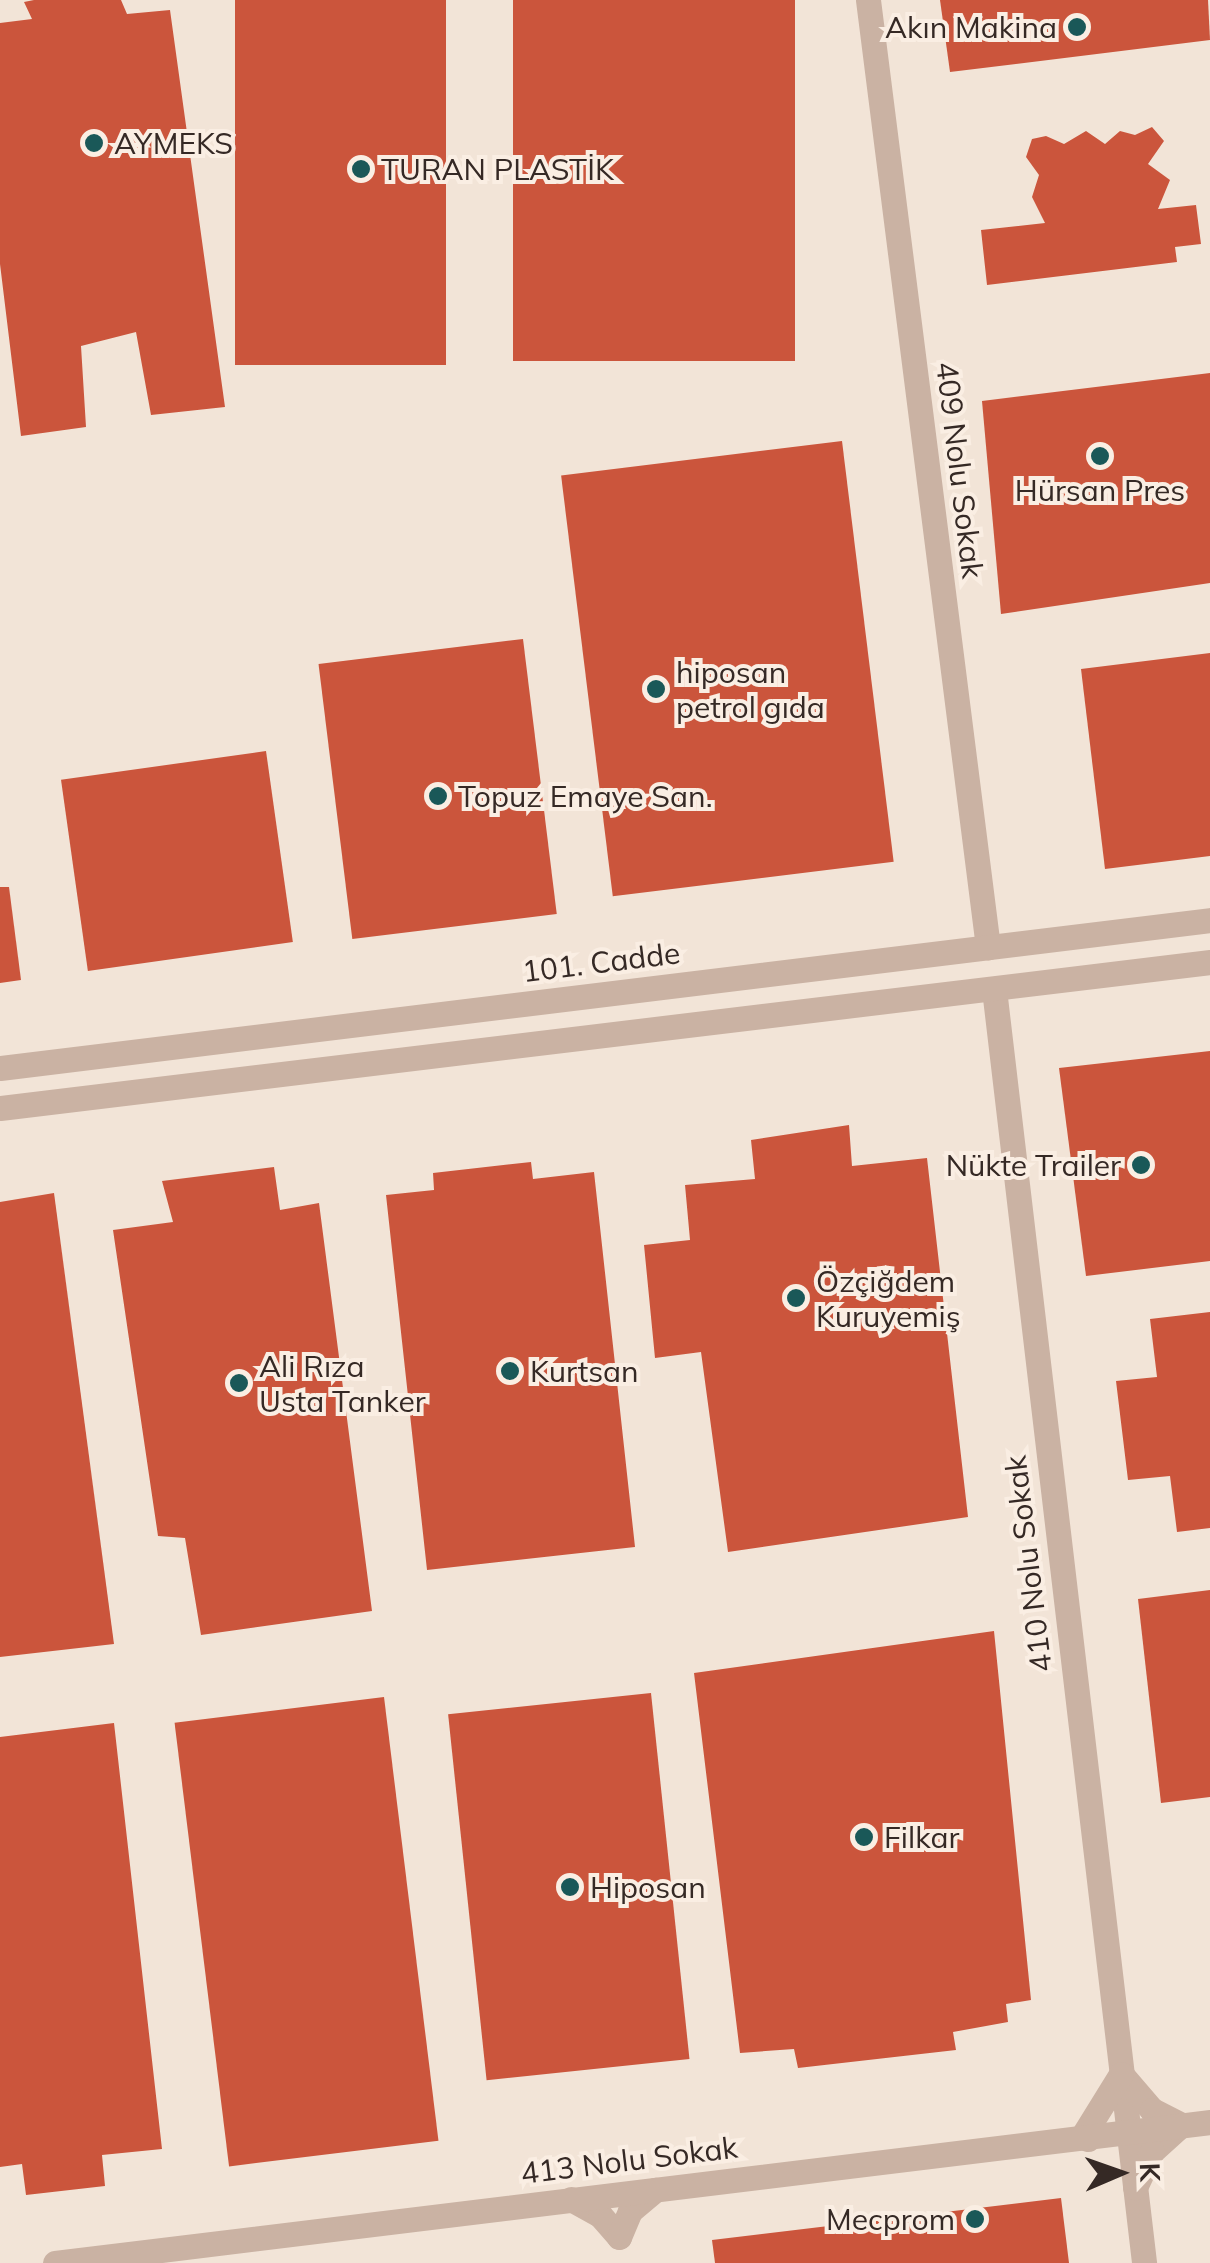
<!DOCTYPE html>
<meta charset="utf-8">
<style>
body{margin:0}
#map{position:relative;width:1210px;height:2263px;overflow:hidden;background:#f2e4d7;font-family:Mulish,sans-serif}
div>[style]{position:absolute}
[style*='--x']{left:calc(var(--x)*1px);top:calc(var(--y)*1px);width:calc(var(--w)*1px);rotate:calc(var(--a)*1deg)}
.building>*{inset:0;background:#cb553c;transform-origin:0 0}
.minor>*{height:25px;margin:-12.5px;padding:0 12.5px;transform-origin:12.5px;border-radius:12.5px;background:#cab2a3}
.dots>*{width:28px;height:28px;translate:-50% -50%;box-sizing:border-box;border:5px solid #faeee3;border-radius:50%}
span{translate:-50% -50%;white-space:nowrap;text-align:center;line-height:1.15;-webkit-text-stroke:8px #faeee3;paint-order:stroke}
.poi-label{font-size:30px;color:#352925}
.right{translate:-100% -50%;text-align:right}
.left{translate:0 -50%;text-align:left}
.street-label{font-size:30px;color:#352925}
.north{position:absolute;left:1070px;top:2123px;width:100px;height:100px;-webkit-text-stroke:8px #faeee3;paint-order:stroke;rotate:88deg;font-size:28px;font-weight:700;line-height:40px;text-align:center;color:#352925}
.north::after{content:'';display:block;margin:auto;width:35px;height:45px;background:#352925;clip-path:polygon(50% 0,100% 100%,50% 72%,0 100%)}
</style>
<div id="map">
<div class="building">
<div style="clip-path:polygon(34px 0,121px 0,127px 14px,170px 10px,225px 407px,151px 415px,136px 332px,81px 346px,86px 427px,21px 436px,0 264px,0 23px,32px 19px,24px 2px)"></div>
<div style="left:235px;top:0;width:211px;height:365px"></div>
<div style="left:513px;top:0;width:282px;height:361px"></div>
<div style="clip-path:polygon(940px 0,1208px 0,1210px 40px,950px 72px)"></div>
<div style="clip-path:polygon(1152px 127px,1164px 141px,1148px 164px,1170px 180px,1158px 209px,1196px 205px,1201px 244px,1175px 247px,1177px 262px,987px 285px,981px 230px,1045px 223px,1032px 197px,1039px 175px,1026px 157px,1032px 139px,1046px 136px,1064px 144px,1086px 131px,1105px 144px,1120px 131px,1135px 135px)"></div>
<div style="clip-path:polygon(1210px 373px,1210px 583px,1001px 614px,982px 401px)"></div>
<div style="left:842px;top:441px;width:424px;height:283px;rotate:83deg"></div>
<div style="left:523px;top:639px;width:277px;height:206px;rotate:83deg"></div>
<div style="clip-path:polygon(1210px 653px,1210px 856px,1105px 869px,1081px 669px)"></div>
<div style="left:266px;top:751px;width:193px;height:207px;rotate:82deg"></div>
<div style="clip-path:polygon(0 887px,9px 887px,21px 980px,0 983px)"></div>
<div style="clip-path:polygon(1210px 1051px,1210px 1261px,1086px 1276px,1059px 1068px)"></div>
<div style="clip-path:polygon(849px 1125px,852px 1166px,927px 1158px,968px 1517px,728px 1552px,701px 1352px,655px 1358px,644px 1245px,690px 1240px,685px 1185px,755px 1179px,751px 1140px)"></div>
<div style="clip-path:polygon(531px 1162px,533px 1179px,594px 1172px,635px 1547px,427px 1570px,386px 1195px,434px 1190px,433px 1173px)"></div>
<div style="clip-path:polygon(274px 1167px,280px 1210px,319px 1203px,372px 1611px,201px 1635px,185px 1538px,158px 1536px,113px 1230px,173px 1222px,162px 1181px)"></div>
<div style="clip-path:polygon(54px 1193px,114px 1644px,0 1657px,0 1202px)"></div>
<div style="clip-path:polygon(1210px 1312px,1210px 1528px,1177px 1532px,1170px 1476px,1128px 1480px,1116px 1381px,1157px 1377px,1150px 1319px)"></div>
<div style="clip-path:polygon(1210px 1590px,1210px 1797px,1161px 1803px,1138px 1599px)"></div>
<div style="clip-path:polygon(994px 1631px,1031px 2000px,1006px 2004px,1008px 2022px,953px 2032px,956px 2050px,798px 2068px,794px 2049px,740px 2053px,694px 1673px)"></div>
<div style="left:651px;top:1693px;width:368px;height:204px;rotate:84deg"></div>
<div style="left:384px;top:1697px;width:447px;height:211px;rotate:83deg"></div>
<div style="clip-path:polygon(114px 1723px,162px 2149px,102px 2155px,105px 2186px,26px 2195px,22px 2164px,0 2167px,0 1737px)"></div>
<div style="clip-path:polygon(1061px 2198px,1069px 2263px,715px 2263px,712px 2240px)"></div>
</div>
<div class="minor">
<div style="--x:868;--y:0;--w:955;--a:82.78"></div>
<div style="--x:994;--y:989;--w:1283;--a:83.28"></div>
<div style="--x:0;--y:1068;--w:1219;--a:-6.97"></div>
<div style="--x:0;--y:1108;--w:1219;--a:-6.88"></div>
<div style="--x:1121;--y:2074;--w:48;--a:49.3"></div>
<div style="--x:1152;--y:2110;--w:33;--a:27"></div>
<div style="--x:1181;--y:2125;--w:39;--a:138"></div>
<div style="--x:1152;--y:2151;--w:40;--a:115"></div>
<div style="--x:1088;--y:2139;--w:6;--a:-162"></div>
<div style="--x:1082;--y:2137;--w:74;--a:-58.2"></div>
<div style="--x:571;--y:2199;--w:33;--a:29"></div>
<div style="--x:600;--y:2215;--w:29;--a:49"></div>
<div style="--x:619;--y:2237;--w:28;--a:-67"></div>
<div style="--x:630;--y:2211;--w:33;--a:-40"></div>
<div style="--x:55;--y:2263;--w:1164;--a:-6.96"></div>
</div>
<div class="dots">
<div style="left:1077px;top:27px;background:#1a5858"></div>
<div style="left:94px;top:143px;background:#1a5858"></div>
<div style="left:361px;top:169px;background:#1a5858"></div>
<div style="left:1100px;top:456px;background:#1a5858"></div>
<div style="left:656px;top:689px;background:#1a5858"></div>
<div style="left:438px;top:796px;background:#1a5858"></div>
<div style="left:1141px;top:1165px;background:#1a5858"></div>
<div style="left:796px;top:1298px;background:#1a5858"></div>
<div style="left:510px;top:1371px;background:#1a5858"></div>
<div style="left:239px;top:1383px;background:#1a5858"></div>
<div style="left:864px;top:1837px;background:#1a5858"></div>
<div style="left:570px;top:1887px;background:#1a5858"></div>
<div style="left:975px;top:2219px;background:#1a5858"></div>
</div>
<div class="poi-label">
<span class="right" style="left:1057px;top:27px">Akın Makina</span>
<span class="left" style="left:114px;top:143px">AYMEKS</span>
<span class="left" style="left:381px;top:169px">TURAN PLASTİK</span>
<span style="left:1100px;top:490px">Hürsan Pres</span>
<span class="left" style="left:676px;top:689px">hiposan<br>petrol gıda</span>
<span class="left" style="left:458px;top:796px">Topuz Emaye San.</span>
<span class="right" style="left:1121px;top:1165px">Nükte Trailer</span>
<span class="left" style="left:816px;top:1298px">Özçiğdem<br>Kuruyemiş</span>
<span class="left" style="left:259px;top:1383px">Ali Rıza<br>Usta Tanker</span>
<span class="left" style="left:530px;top:1371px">Kurtsan</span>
<span class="left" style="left:884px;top:1837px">Filkar</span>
<span class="left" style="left:590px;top:1887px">Hiposan</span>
<span class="right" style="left:955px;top:2219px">Mecprom</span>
</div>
<div class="street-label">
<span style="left:960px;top:470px;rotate:83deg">409 Nolu Sokak</span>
<span style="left:601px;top:962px;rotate:-7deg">101. Cadde</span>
<span style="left:1028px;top:1564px;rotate:-97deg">410 Nolu Sokak</span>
<span style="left:629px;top:2160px;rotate:-7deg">413 Nolu Sokak</span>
</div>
<div class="north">K</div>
</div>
